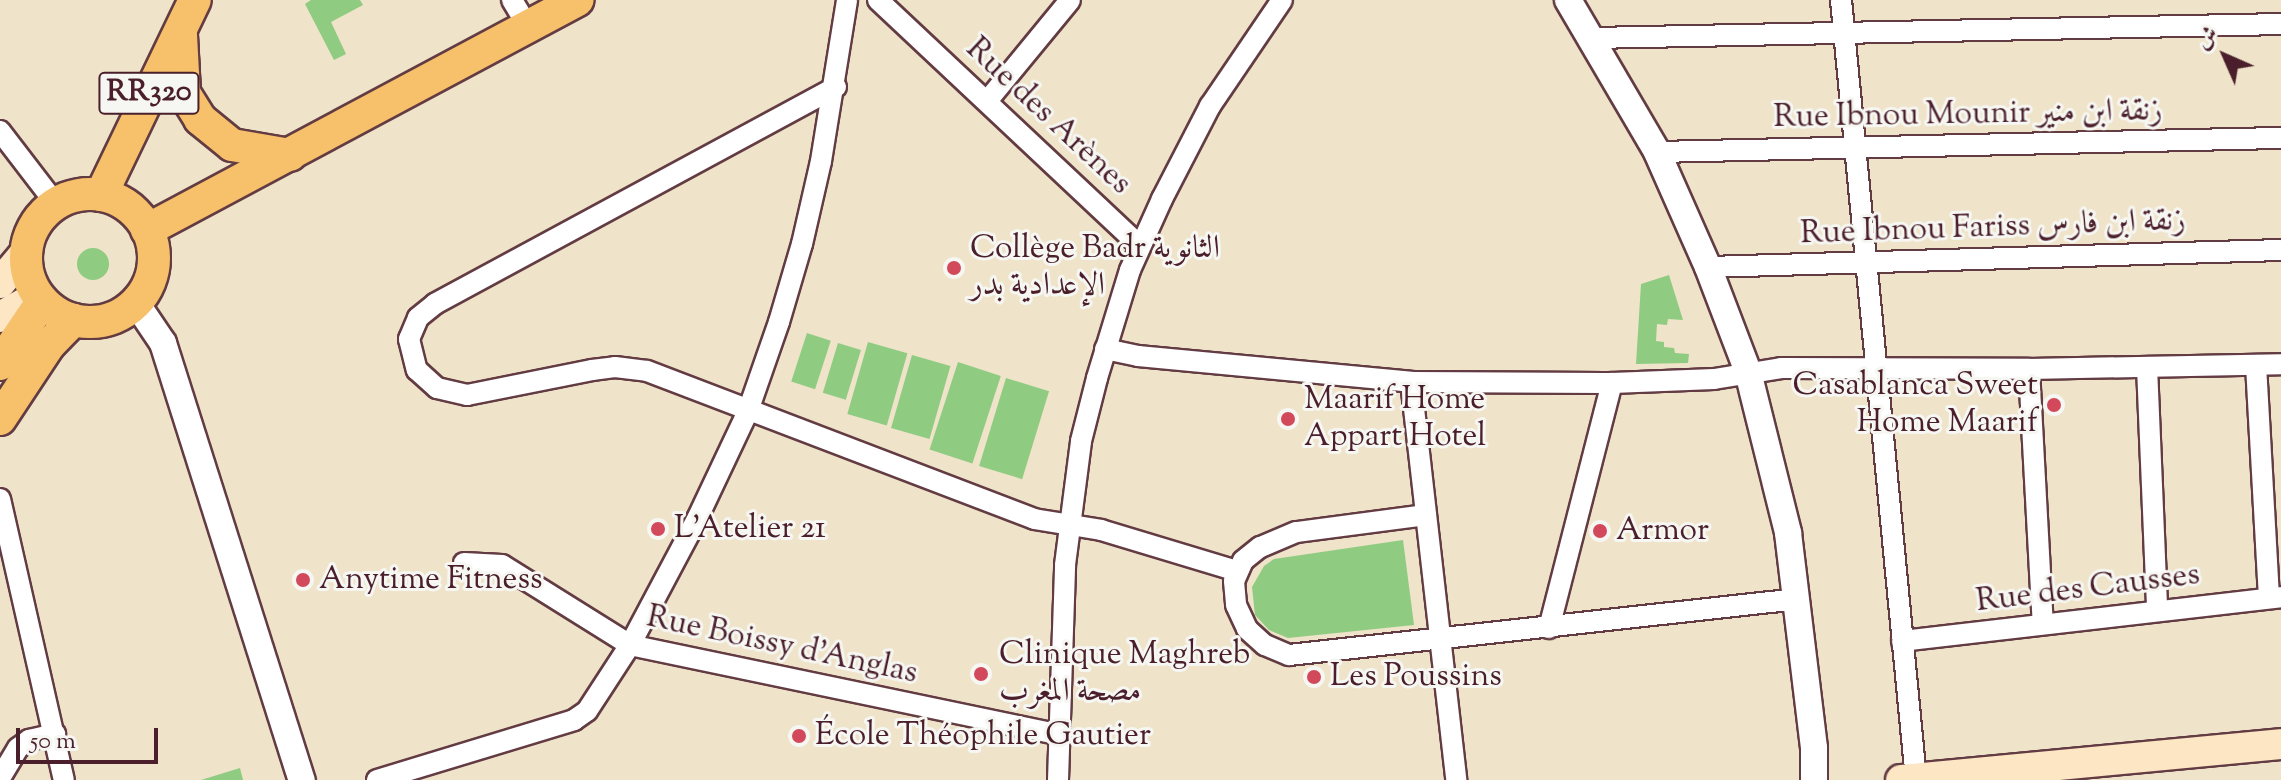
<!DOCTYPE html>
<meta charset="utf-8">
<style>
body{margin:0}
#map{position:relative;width:2281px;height:780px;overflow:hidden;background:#efe3c9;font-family:"Sorts Mill Goudy",Amiri,serif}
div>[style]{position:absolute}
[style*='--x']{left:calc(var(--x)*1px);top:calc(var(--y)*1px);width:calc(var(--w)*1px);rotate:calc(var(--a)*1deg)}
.green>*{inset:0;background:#8fcc81;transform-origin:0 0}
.round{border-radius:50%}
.roads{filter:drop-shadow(2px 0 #633c43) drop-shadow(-2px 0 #633c43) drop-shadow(0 2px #633c43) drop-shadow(0 -2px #633c43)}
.minor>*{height:20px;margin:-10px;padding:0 10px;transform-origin:10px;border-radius:10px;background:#fff}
.tertiary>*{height:26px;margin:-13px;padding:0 13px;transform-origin:13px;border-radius:13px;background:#fff}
.secondary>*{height:30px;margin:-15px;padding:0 15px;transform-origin:15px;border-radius:15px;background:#fce6c4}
.primary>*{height:32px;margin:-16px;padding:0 16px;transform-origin:16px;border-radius:16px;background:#f7c06b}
.primary>.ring{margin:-16px;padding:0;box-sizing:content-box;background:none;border:32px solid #f7c06b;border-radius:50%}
.dots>*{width:22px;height:22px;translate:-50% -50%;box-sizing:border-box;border:4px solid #f6f6f2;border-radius:50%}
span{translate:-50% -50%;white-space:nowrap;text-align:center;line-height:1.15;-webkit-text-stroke:6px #f6f6f2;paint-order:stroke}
.shield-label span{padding:2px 6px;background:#f6f6f2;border:2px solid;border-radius:6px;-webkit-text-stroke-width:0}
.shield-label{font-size:30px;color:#4a1f2b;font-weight:700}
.street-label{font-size:32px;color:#4a1f2b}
.poi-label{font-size:32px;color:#4a1f2b}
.left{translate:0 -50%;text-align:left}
.right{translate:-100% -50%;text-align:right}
.north{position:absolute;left:2185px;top:16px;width:80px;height:80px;-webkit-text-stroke:6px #f6f6f2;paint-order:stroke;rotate:315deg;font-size:22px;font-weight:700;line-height:32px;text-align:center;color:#4a1f2b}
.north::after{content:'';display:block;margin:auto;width:28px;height:36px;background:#4a1f2b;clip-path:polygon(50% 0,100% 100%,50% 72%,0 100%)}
.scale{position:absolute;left:16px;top:728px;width:142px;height:36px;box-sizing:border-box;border:4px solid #4a1f2b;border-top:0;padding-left:10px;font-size:24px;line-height:28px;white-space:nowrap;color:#4a1f2b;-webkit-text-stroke:6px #f6f6f2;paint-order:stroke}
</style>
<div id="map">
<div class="green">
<div style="clip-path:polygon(311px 0,360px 0,363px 5px,331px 22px,346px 54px,334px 60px,305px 4px)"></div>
<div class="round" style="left:77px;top:248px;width:32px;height:32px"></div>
<div style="clip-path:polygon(1669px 275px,1683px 320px,1668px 319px,1667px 325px,1657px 324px,1656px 341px,1664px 342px,1664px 347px,1674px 348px,1675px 353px,1689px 354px,1688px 363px,1636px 364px,1641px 284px)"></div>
<div style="left:807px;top:333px;width:25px;height:51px;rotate:18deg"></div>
<div style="left:868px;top:342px;width:41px;height:75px;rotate:16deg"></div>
<div style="left:838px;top:343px;width:24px;height:52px;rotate:17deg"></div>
<div style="left:912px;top:355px;width:40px;height:76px;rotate:16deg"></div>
<div style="left:958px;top:362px;width:45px;height:92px;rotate:18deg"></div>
<div style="left:1006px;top:378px;width:45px;height:92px;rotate:17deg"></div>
<div style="clip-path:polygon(1403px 540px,1414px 625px,1288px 638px,1269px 630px,1255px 615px,1252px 587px,1264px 566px,1274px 559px)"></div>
<div style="clip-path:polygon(240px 768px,243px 780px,201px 780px)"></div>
</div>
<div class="roads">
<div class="minor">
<div style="--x:512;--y:0;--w:31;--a:59"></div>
<div style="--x:878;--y:0;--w:359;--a:43.2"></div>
<div style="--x:1841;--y:0;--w:783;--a:84.5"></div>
<div style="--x:1592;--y:38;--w:689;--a:-1.16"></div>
<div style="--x:836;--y:87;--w:456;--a:151.6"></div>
<div style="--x:435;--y:304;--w:22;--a:141"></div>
<div style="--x:418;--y:318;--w:23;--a:113"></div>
<div style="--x:409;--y:339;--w:32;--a:76"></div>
<div style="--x:417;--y:370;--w:27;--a:42"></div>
<div style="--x:437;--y:388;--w:31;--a:13"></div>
<div style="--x:467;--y:395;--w:127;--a:-11.3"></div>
<div style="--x:592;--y:370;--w:23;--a:-7"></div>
<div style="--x:615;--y:367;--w:32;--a:7"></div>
<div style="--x:647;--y:371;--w:414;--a:20.9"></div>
<div style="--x:1034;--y:519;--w:68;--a:9.3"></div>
<div style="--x:1101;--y:530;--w:142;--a:16.8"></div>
<div style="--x:988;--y:100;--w:129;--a:-50.6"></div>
<div style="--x:0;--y:131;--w:92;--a:52.5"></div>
<div style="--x:1657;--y:152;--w:624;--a:-1.29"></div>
<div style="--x:1708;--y:267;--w:573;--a:-1.7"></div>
<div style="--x:1105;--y:349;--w:34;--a:12"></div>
<div style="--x:1138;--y:356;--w:274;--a:5.4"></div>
<div style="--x:1411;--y:382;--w:201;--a:0.3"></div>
<div style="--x:1612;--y:383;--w:102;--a:-2.2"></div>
<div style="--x:1714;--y:379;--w:68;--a:-9.3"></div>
<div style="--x:1781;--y:368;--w:248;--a:0.2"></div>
<div style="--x:2029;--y:369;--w:252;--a:-1.1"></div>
<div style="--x:2256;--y:365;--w:233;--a:86.8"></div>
<div style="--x:2147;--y:367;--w:243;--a:87.6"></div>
<div style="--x:2029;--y:369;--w:255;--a:86.9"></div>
<div style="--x:1411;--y:382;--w:401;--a:83.5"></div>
<div style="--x:0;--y:499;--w:288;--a:77.2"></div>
<div style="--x:1426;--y:515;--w:131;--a:172.5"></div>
<div style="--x:1296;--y:532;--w:39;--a:157"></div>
<div style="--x:1260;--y:547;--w:22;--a:141"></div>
<div style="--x:1243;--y:561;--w:22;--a:114"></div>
<div style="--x:1234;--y:581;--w:24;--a:85"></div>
<div style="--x:1236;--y:605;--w:26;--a:65"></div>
<div style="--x:1247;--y:629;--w:24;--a:42"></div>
<div style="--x:1265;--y:645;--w:26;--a:23"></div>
<div style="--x:1289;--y:655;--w:512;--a:-6.28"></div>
<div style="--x:464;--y:563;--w:38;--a:3"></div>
<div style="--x:502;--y:565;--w:151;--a:32"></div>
<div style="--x:630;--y:645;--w:439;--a:11.8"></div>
<div style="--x:1549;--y:628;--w:253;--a:-75.6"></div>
<div style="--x:1902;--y:641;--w:382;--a:-6.6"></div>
<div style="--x:0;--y:778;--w:35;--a:-59"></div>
<div style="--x:18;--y:748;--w:14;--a:-36"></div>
<div style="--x:29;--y:740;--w:27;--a:-13"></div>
<div style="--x:377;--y:780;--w:206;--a:-16.9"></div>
<div style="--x:574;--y:720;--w:16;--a:-35"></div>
<div style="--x:587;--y:711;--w:79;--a:-56.9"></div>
<div style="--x:630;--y:645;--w:145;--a:-62"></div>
<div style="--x:698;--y:517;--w:117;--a:-64.7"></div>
<div style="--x:748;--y:411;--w:94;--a:-70.8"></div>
<div style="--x:779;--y:322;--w:81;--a:-73.6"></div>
<div style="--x:802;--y:244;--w:85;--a:-77.1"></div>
<div style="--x:821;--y:161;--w:163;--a:-80.8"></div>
<div style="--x:1058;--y:780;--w:215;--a:-88.1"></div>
<div style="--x:1065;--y:565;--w:125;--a:-82.6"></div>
<div style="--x:1081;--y:441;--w:65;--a:-75.7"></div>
<div style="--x:1097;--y:378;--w:113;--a:-73"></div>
<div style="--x:1130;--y:270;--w:78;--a:-65.7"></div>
<div style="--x:1162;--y:199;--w:105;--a:-62.7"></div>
<div style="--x:1210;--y:106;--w:128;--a:-55.8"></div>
</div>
<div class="tertiary">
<div style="--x:1568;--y:0;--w:176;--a:59.6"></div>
<div style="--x:1657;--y:152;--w:126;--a:66.1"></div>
<div style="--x:1708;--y:267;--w:112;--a:69.1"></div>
<div style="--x:1748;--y:372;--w:166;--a:76"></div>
<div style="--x:1788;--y:533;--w:217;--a:83.1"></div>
<div style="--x:1814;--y:748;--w:32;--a:90"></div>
<div style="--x:136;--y:303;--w:48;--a:56"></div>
<div style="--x:163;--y:343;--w:459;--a:72.4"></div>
</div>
<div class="secondary">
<div style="--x:0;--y:283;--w:39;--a:-50"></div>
<div style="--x:0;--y:317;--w:43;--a:-29.6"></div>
<div style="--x:1901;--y:780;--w:382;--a:-5.4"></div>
</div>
<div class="primary">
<div style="--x:181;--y:35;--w:58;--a:87"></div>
<div style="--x:184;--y:93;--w:31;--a:58"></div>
<div style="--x:200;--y:119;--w:41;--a:39.1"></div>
<div style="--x:232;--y:145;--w:59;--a:9.8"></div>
<div class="ring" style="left:26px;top:194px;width:96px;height:96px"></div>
<div style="--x:101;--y:195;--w:216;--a:-64.3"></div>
<div style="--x:147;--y:230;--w:488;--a:-28.1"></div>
<div style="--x:0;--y:364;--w:75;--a:-55.9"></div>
<div style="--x:0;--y:419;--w:89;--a:-56.5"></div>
<div style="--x:49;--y:345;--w:35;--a:-46"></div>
</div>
</div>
<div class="dots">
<div style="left:954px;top:268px;background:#d1495b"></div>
<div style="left:2054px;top:405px;background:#d1495b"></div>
<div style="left:1288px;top:419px;background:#d1495b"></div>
<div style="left:658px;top:529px;background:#d1495b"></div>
<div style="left:1600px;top:531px;background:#d1495b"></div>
<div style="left:303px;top:580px;background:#d1495b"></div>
<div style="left:981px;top:674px;background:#d1495b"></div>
<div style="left:1314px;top:677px;background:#d1495b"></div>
<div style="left:799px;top:736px;background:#d1495b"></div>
</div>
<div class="shield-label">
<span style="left:149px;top:93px">RR320</span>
</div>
<div class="street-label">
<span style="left:1968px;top:115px;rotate:-1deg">Rue Ibnou Mounir زنقة ابن منير</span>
<span style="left:1048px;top:117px;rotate:43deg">Rue des Arènes</span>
<span style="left:1993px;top:228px;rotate:-2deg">Rue Ibnou Fariss زنقة ابن فارس</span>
<span style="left:2088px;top:589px;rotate:-7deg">Rue des Causses</span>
<span style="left:782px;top:646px;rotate:12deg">Rue Boissy d’Anglas</span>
</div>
<div class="poi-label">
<span class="left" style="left:970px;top:268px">Collège Badr الثانوية<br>الإعدادية بدر</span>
<span class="right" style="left:2038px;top:405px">Casablanca Sweet<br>Home Maarif</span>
<span class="left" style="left:1304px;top:419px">Maarif Home<br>Appart Hotel</span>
<span class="left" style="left:674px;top:529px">L'Atelier 21</span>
<span class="left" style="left:1616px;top:531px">Armor</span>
<span class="left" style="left:319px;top:580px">Anytime Fitness</span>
<span class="left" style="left:999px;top:674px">Clinique Maghreb<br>مصحة المغرب</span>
<span class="left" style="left:1330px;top:677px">Les Poussins</span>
<span class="left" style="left:815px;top:736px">École Théophile Gautier</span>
</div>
<div class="north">ش</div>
<div class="scale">50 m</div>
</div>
